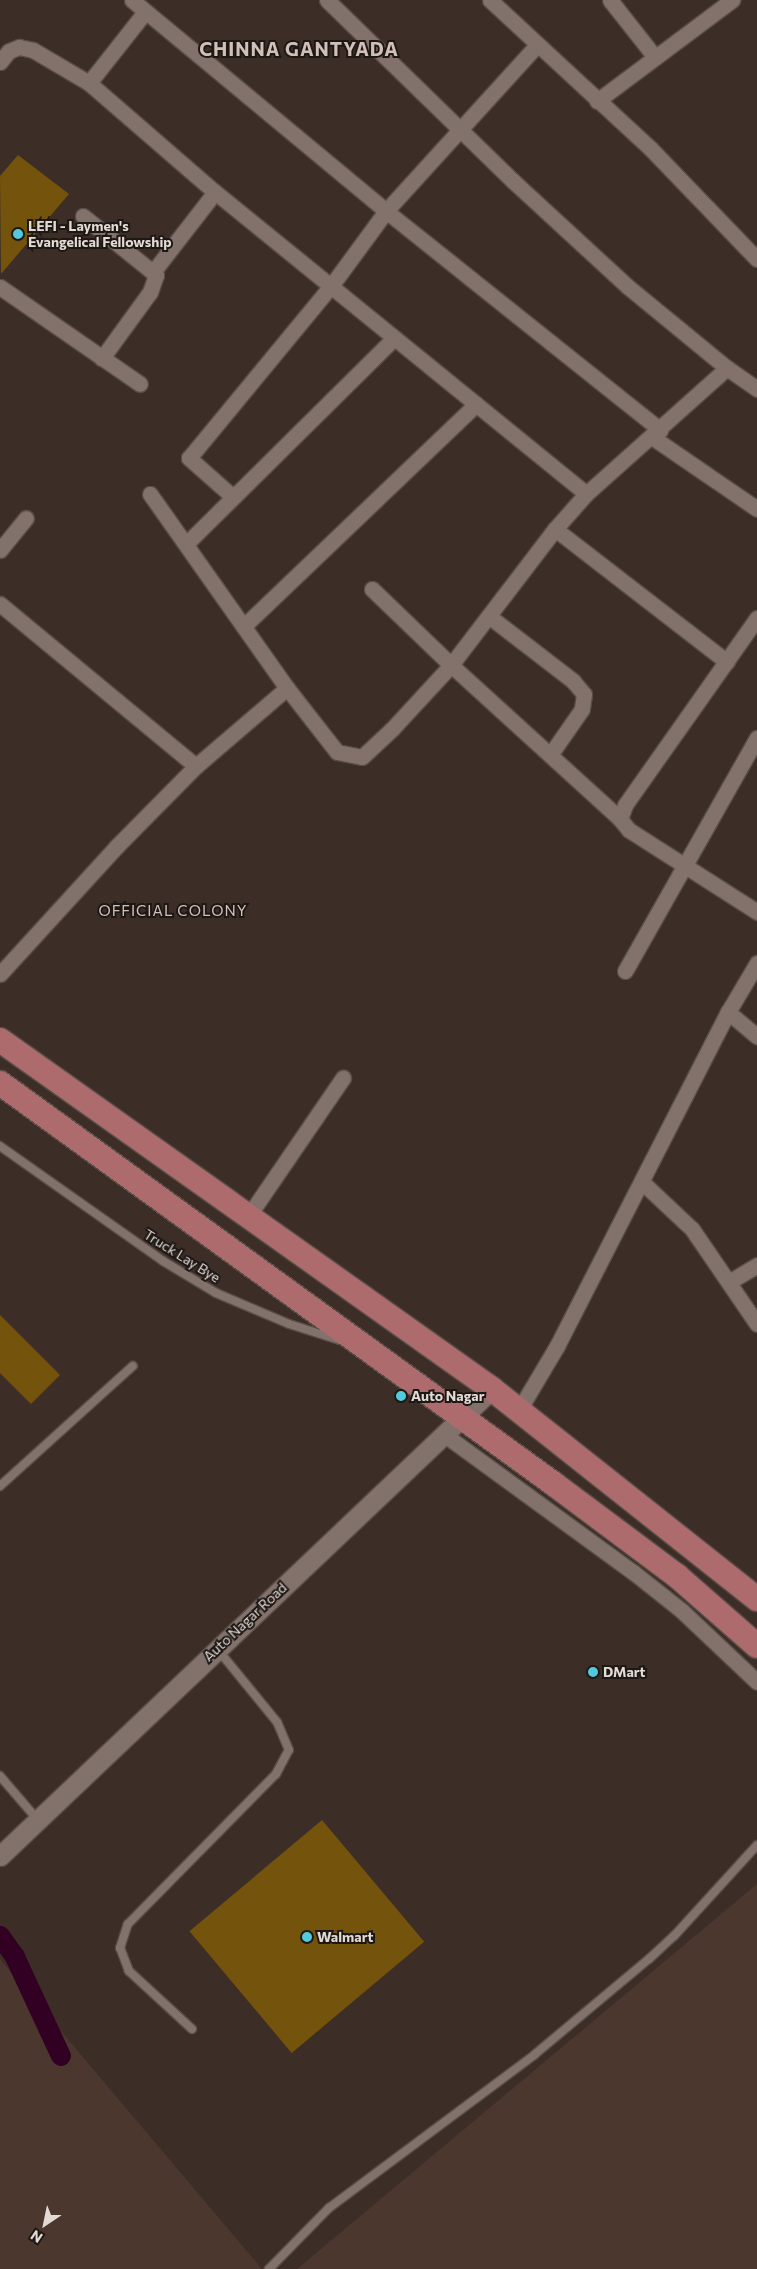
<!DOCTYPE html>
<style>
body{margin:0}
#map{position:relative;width:757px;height:2269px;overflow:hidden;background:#3c2e27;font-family:Commissioner,sans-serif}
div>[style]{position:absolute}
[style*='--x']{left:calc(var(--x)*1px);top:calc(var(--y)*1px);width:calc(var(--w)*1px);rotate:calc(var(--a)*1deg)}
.built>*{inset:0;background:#4b372d}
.canal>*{height:20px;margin:-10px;padding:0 10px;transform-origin:10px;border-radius:10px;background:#310022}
.building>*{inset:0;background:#74530c;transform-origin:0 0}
.roads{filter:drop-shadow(1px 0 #584d47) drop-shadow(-1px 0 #584d47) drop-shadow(0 1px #584d47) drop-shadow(0 -1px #584d47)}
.service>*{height:8px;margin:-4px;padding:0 4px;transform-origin:4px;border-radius:4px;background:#82726b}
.minor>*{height:15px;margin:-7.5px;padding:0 7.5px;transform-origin:7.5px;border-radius:7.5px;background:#82726b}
.tertiary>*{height:19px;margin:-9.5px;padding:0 9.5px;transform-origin:9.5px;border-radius:9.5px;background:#82726b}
.primary>*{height:24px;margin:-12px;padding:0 12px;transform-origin:12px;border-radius:12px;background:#ae6b6e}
.dots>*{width:14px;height:14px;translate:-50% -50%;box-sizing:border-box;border:2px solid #1e1815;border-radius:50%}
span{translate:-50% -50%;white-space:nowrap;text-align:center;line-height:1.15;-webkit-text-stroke:4px #1e1815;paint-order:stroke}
.poi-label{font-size:14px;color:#e3dad6;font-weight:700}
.left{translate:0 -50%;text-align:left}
.street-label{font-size:14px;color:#e3dad6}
.neighbourhood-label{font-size:15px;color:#d2c0b8;letter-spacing:1px}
.district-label{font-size:19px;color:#d2c0b8;font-weight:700;letter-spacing:1px}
.north{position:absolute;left:20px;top:2199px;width:50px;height:50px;-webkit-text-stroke:4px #1e1815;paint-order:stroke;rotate:214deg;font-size:14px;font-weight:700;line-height:20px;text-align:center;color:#e3dad6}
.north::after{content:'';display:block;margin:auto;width:18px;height:22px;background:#e3dad6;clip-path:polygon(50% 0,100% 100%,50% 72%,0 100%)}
</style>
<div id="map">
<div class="built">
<div style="clip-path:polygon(757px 1884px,757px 2269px,297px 2269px)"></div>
<div style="clip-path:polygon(0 1959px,262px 2269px,0 2269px)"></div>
</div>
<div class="canal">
<div style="--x:0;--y:1936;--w:26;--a:54"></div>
<div style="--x:15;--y:1957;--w:109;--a:65.1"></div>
</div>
<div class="building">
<div style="clip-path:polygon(18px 155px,69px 194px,1px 274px,0 176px)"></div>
<div style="clip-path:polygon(0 1315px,60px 1375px,31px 1404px,0 1373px)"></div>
<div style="left:322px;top:1820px;width:159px;height:173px;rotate:50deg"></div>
</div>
<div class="roads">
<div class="service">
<div style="--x:0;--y:1146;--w:199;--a:35.2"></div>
<div style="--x:163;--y:1261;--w:62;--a:31.1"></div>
<div style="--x:216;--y:1293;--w:79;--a:23"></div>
<div style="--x:289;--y:1324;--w:52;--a:17.7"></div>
<div style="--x:0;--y:1486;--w:179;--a:-42.1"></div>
<div style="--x:0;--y:1776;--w:57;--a:49.3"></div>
<div style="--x:192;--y:2029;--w:86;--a:-137.4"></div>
<div style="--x:129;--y:1971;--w:25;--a:-111"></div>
<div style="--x:120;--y:1948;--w:25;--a:-72"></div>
<div style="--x:128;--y:1924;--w:211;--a:-45.4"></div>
<div style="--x:276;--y:1774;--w:27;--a:-62"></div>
<div style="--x:289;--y:1750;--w:30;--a:-113"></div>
<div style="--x:277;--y:1722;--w:93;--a:-129.3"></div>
<div style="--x:269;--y:2269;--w:86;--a:-45.5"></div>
<div style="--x:329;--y:2208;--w:256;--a:-36.7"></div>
<div style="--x:534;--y:2055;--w:150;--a:-39.9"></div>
<div style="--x:649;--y:1959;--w:34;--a:-43"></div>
<div style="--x:674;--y:1936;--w:123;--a:-47.6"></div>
</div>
<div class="minor">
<div style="--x:132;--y:0;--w:330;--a:39.7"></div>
<div style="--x:386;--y:211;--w:351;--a:38.6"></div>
<div style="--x:327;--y:0;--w:260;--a:44.2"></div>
<div style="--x:513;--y:181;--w:155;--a:42.6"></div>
<div style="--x:627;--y:286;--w:129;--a:39.4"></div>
<div style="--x:490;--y:0;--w:218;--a:42.8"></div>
<div style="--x:650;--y:148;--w:154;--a:46.1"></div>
<div style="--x:610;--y:0;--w:73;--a:51.7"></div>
<div style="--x:145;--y:12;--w:90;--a:128.3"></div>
<div style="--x:89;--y:83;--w:167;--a:40.9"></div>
<div style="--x:215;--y:192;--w:478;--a:39.1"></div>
<div style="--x:0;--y:62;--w:14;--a:-51"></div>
<div style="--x:9;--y:51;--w:11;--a:-22"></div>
<div style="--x:19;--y:47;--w:14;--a:12"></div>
<div style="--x:33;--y:50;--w:65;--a:30.5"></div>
<div style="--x:597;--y:101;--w:169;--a:-36.8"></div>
<div style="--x:83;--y:216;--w:94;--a:38.9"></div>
<div style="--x:156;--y:275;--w:18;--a:109"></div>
<div style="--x:150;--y:292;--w:82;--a:126"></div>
<div style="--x:153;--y:272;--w:101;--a:-52.2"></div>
<div style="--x:0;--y:287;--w:170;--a:34.7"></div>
<div style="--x:652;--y:437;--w:127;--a:34.4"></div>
<div style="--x:150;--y:494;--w:237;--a:54.8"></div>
<div style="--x:233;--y:497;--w:59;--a:-138.4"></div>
<div style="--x:189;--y:458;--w:223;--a:-50.5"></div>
<div style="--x:331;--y:286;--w:93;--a:-53.7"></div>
<div style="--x:386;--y:211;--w:224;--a:-47.7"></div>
<div style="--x:555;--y:529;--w:217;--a:37.7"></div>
<div style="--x:186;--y:544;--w:293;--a:-44.7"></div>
<div style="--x:0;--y:550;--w:41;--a:-50.9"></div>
<div style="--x:372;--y:589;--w:110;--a:43.9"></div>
<div style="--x:451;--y:665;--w:171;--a:-52.6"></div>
<div style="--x:555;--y:529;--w:47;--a:-48.5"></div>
<div style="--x:586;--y:494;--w:189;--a:-41.8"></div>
<div style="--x:727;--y:368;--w:37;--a:35"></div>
<div style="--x:0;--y:604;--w:254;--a:39.6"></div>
<div style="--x:490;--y:617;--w:105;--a:37.6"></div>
<div style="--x:573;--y:681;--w:17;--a:50"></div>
<div style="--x:584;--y:694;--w:15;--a:98"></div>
<div style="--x:582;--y:709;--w:56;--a:124.8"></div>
<div style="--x:244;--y:626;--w:321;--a:-43.7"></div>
<div style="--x:620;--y:819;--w:15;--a:-70"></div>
<div style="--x:625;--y:805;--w:229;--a:-54.8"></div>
<div style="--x:625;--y:971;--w:268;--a:-60.5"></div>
<div style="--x:0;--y:974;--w:173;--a:-47.6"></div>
<div style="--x:117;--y:846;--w:112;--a:-45.4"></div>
<div style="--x:196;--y:766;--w:120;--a:-40.6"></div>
<div style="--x:287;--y:688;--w:81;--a:52"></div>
<div style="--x:337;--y:752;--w:25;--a:11"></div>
<div style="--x:362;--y:757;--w:41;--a:-43"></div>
<div style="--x:392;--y:729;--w:87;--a:-47.3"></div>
<div style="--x:451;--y:665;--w:229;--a:42.3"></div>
<div style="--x:620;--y:819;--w:14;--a:51"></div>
<div style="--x:629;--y:830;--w:152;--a:32.6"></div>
<div style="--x:728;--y:1012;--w:38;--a:40"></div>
<div style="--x:643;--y:1183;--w:67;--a:43.2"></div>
<div style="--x:692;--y:1229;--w:115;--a:55.6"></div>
<div style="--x:247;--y:1218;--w:170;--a:-55.6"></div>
<div style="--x:729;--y:1282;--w:33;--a:-31"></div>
<div style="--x:519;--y:1410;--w:74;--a:-59.3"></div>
<div style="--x:557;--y:1346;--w:375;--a:-62.9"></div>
<div style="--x:728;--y:1012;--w:57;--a:-59.4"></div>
<div style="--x:445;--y:1435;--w:233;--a:36.1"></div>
<div style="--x:633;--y:1572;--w:63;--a:38.5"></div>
<div style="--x:682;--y:1611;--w:103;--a:43.4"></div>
</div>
<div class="tertiary">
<div style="--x:0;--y:1856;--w:678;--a:-43.51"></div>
</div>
<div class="primary">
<div style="--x:0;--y:1040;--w:603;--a:35.35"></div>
<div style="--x:492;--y:1389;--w:338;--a:38.4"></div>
<div style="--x:0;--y:1083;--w:684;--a:35.9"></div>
<div style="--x:554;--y:1484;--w:154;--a:36.8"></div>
<div style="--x:677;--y:1576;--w:106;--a:41.2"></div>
</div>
</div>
<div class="dots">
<div style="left:18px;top:234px;background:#53cadc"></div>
<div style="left:401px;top:1396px;background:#53cadc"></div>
<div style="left:593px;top:1672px;background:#53cadc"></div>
<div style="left:307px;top:1937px;background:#53cadc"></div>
</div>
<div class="poi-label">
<span class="left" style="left:28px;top:234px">LEFI - Laymen's<br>Evangelical Fellowship</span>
<span class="left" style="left:411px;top:1396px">Auto Nagar</span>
<span class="left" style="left:603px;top:1672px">DMart</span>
<span class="left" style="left:317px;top:1937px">Walmart</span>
</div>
<div class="street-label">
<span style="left:182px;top:1256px;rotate:32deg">Truck Lay Bye</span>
<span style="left:245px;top:1622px;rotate:-43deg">Auto Nagar Road</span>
</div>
<div class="neighbourhood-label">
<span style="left:173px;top:911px">OFFICIAL COLONY</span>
</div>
<div class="district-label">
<span style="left:299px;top:49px">CHINNA GANTYADA</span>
</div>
<div class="north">N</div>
</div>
